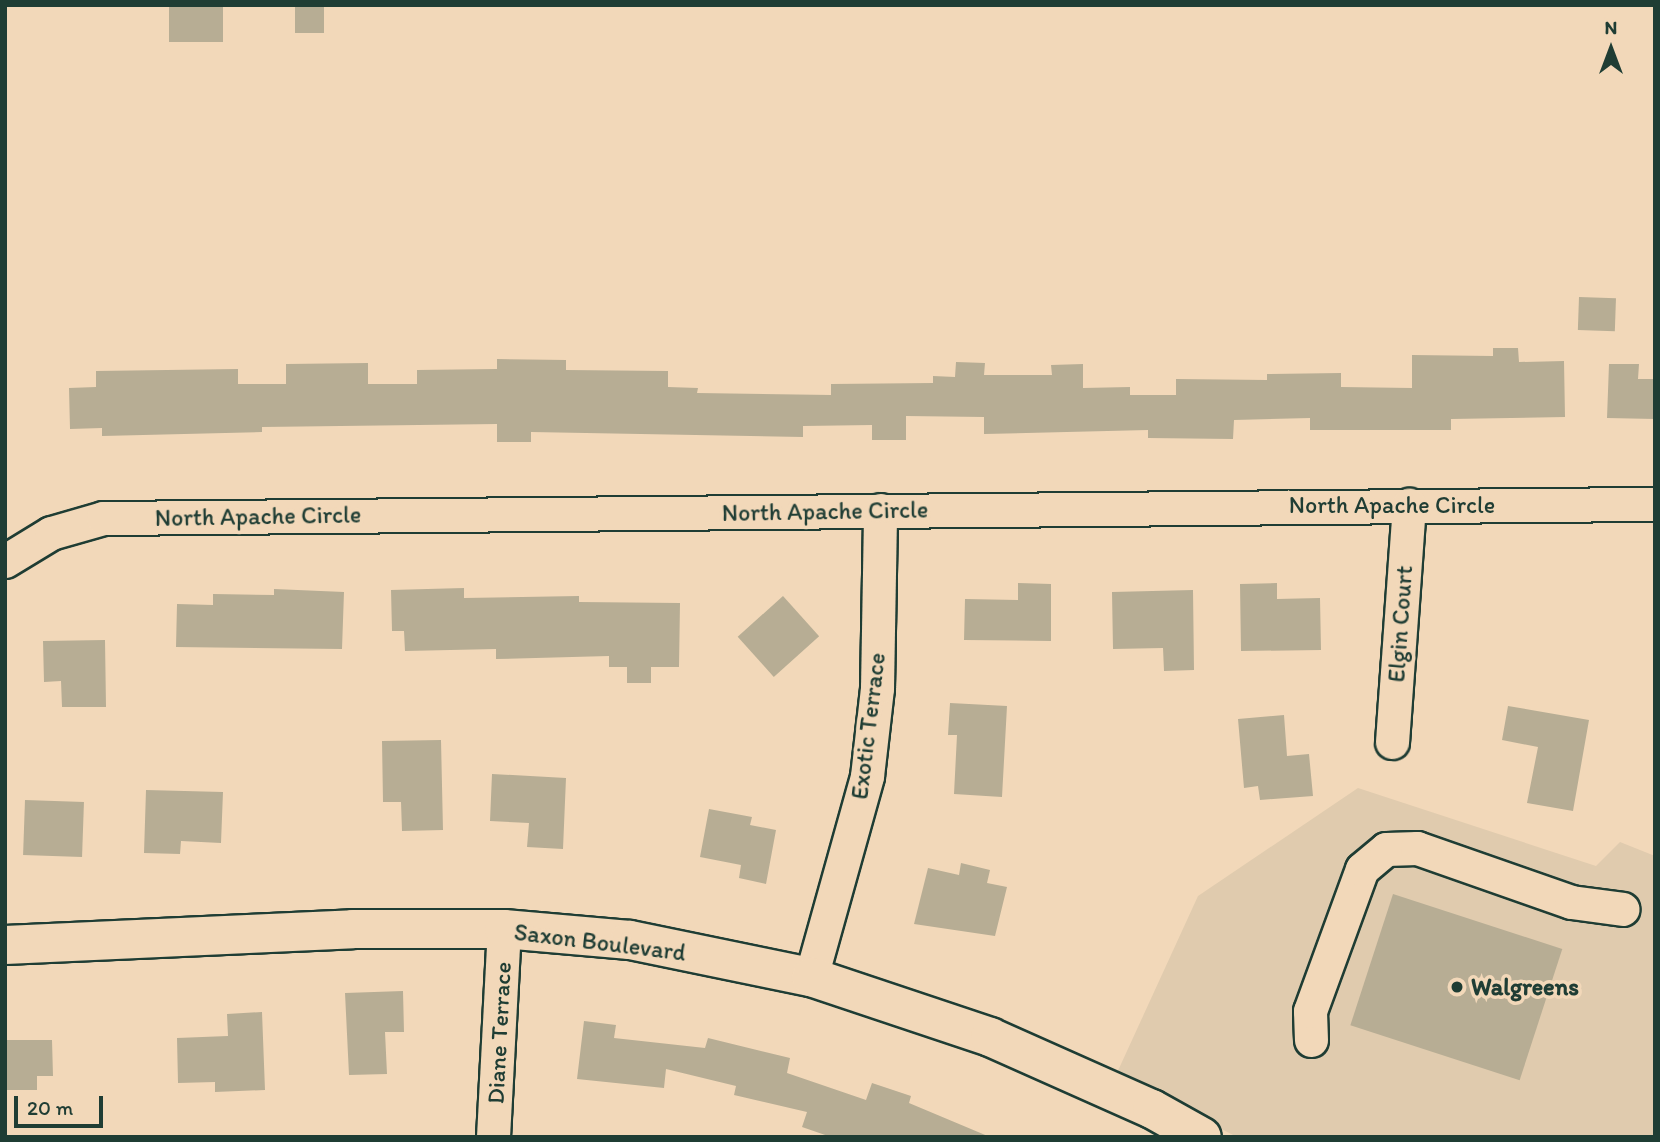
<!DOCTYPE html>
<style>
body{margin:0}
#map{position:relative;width:1660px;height:1142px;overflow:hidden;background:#f2d8b9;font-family:Itim,sans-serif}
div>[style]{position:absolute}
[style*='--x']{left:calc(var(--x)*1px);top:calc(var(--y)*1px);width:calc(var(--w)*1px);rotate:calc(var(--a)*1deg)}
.built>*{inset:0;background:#e0cbae}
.building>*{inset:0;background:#b7ad94;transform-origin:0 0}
.roads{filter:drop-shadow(2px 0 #1f3d34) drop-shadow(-2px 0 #1f3d34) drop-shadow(0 2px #1f3d34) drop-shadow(0 -2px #1f3d34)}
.minor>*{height:33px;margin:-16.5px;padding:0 16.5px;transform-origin:16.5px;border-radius:16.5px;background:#f2d8b9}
.major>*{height:38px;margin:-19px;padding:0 19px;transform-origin:19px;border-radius:19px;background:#f2d8b9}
.dots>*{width:19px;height:19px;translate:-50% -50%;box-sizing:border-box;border:4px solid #f2d8b9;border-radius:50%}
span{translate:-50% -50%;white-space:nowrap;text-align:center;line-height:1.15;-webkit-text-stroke:7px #f2d8b9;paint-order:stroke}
.street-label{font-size:24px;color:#1f3d34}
.poi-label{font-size:24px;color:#1f3d34;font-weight:700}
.left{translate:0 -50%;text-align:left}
.frame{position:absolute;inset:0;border:7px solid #1f3d34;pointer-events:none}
.north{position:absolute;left:1576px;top:14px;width:70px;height:70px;-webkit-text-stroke:5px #f2d8b9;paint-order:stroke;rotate:0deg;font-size:19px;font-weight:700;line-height:28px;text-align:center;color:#1f3d34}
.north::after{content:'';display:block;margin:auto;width:24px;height:32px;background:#1f3d34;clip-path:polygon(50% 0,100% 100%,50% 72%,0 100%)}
.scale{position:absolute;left:14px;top:1096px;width:89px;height:32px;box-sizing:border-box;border:4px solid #1f3d34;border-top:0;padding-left:9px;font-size:21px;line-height:24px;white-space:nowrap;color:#1f3d34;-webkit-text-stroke:5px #f2d8b9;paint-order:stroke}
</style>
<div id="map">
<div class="built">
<div style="clip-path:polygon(1358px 788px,1596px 866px,1620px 842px,1655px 856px,1655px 1137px,1237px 1137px,1116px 1075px,1198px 896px)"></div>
</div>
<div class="building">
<div style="left:169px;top:5px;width:54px;height:37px"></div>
<div style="left:295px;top:5px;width:29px;height:28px"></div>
<div style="left:1579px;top:297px;width:37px;height:33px;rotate:2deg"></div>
<div style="clip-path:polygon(1493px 348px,1518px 348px,1519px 362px,1564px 361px,1565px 417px,1451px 419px,1451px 430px,1310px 430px,1310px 418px,1234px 420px,1233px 439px,1148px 438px,1148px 430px,984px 434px,984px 417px,906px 416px,906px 440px,872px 440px,872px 425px,803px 426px,803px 437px,531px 432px,531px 442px,497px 442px,497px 424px,262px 427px,262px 432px,102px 436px,102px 428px,70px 429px,69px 388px,96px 387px,96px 371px,238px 369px,238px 384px,286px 384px,286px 364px,368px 363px,368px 384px,417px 384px,417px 370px,497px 369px,497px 359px,566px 360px,566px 370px,668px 371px,668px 387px,698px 388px,697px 393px,831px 395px,831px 384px,933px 383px,933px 376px,955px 377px,956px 362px,985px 363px,984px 375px,1052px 375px,1051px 365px,1083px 364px,1083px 388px,1130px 387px,1130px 395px,1176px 395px,1176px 379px,1267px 380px,1267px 374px,1341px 373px,1341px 387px,1412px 388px,1412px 355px,1493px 356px)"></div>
<div style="clip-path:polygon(1609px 364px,1639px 364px,1638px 379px,1655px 379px,1655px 419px,1607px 418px)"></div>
<div style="clip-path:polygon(1018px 583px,1051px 584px,1051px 641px,964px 640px,965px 599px,1018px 600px)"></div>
<div style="clip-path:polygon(1277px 583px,1277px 599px,1320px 598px,1321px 650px,1241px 651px,1240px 584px)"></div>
<div style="clip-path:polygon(464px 588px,464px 598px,579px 596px,579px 602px,680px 603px,679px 667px,651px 667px,651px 683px,627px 683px,627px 667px,609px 667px,609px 656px,496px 659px,496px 649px,405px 651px,404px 631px,392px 631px,391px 590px)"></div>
<div style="clip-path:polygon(274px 589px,344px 592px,342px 649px,176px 647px,177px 604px,213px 605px,213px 594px,274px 595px)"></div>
<div style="clip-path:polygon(1193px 590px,1194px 670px,1164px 671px,1163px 648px,1113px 649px,1112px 592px)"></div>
<div style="left:783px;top:596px;width:54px;height:61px;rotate:48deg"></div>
<div style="clip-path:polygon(105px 640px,106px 707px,62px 707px,61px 681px,44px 682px,43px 641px)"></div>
<div style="clip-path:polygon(950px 703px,1007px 706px,1002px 797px,954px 794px,957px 735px,948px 735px)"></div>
<div style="clip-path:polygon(1508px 706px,1589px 720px,1573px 811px,1527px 803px,1538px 747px,1502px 740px)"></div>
<div style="clip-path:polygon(1284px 715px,1287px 756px,1309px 754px,1313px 796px,1260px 800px,1258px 786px,1244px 788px,1238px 719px)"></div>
<div style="clip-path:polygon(441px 740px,443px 830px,402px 831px,401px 802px,383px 802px,382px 741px)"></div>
<div style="clip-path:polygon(492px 774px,566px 778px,563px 849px,527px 847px,529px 823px,490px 821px)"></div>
<div style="clip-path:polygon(146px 790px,223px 792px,221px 843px,181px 841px,180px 854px,144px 853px)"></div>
<div style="left:25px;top:800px;width:59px;height:55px;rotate:2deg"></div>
<div style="clip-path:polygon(709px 809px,752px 817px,750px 825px,776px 830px,766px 884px,739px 878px,741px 865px,700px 857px)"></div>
<div style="clip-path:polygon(961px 863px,990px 870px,987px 883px,1007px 887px,995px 936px,914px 924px,928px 868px,959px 875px)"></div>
<div style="left:1393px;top:894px;width:178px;height:138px;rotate:18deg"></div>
<div style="clip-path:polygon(403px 991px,404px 1032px,385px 1032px,387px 1074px,349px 1075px,345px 993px)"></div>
<div style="clip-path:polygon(262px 1012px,265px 1090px,215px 1092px,215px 1082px,178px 1083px,177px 1038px,228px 1036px,227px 1014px)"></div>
<div style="clip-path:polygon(584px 1021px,616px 1025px,614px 1038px,705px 1048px,708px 1038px,790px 1058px,787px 1073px,866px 1100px,872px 1083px,911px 1096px,909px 1103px,990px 1137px,831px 1137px,802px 1127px,807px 1112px,734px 1095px,736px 1086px,666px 1069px,664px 1088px,577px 1079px)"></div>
<div style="clip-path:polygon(5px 1040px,52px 1040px,53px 1076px,37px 1076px,37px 1090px,5px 1090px)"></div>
</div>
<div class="roads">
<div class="minor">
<div style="--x:5;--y:561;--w:54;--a:-31.3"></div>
<div style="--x:51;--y:533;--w:54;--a:-16.1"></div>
<div style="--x:103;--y:518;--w:1552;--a:-0.52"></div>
<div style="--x:1392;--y:742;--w:238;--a:-85.9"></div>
<div style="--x:811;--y:977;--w:209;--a:-74.4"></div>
<div style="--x:867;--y:776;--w:89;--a:-83.5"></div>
<div style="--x:877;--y:688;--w:178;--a:-89"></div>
<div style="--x:1311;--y:1040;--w:29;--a:-92"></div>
<div style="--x:1310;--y:1011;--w:151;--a:-69.9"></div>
<div style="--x:1362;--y:869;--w:31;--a:-40"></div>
<div style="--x:1386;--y:849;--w:31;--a:-2"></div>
<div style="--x:1417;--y:848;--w:163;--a:19.3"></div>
<div style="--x:1571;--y:902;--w:52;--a:7.7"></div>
<div style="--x:493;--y:1137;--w:208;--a:-87"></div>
</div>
<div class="major">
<div style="--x:5;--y:945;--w:348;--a:-2.6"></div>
<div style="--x:353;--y:929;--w:151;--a:0"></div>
<div style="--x:504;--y:929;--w:126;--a:5"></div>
<div style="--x:630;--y:940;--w:185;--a:11.6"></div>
<div style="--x:811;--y:977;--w:189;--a:18.5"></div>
<div style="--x:990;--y:1037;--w:177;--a:24"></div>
<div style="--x:1152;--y:1109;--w:57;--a:29.2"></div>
</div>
</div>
<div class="dots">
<div style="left:1457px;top:987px;background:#1f3d34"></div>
</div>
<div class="street-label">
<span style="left:1392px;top:505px">North Apache Circle</span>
<span style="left:825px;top:511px;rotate:-1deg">North Apache Circle</span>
<span style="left:258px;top:516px;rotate:-1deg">North Apache Circle</span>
<span style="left:1400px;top:624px;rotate:-86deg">Elgin Court</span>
<span style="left:868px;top:726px;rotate:-83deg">Exotic Terrace</span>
<span style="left:600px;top:942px;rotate:7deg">Saxon Boulevard</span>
<span style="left:499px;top:1033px;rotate:-87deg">Diane Terrace</span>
</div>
<div class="poi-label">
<span class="left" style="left:1471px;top:987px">Walgreens</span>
</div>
<div class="frame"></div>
<div class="north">N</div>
<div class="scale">20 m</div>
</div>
